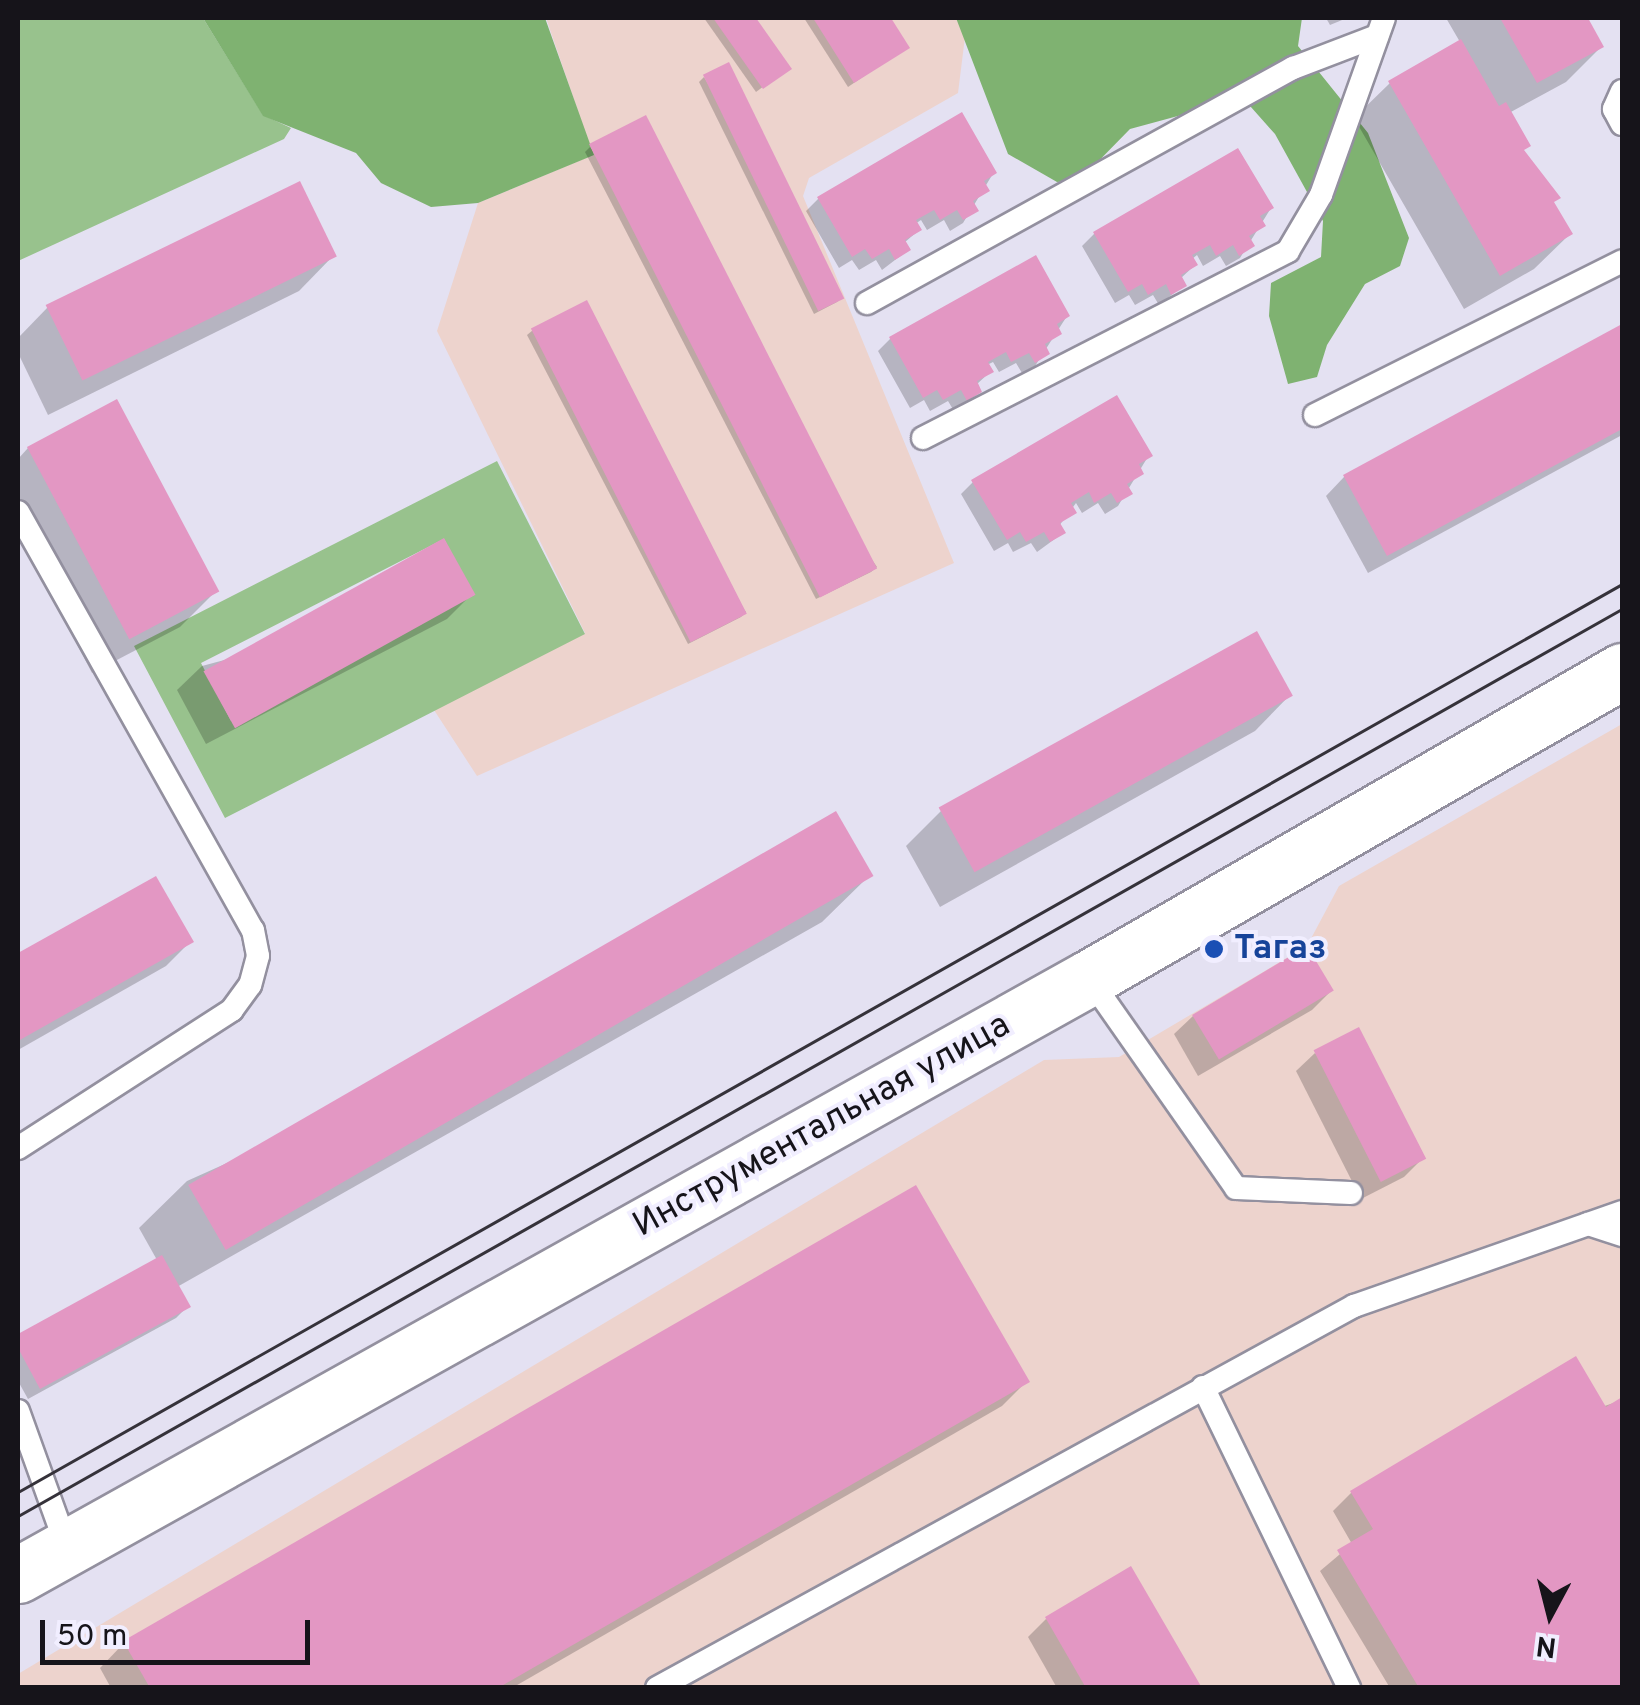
<!DOCTYPE html>
<meta charset="utf-8">
<style>
body{margin:0}
#map{position:relative;width:1640px;height:1705px;overflow:hidden;background:#e4e1f2;font-family:Overpass,sans-serif}
div>[style]{position:absolute}
[style*='--x']{left:calc(var(--x)*1px);top:calc(var(--y)*1px);width:calc(var(--w)*1px);rotate:calc(var(--a)*1deg)}
.industrial>*{inset:0;background:#edd3cd}
.green>*{inset:0;background:#98c28d}
.forest>*{inset:0;background:#7fb271}
.shadow>*{inset:0;background:#0003}
.building>*{inset:0;background:#e397c3;transform-origin:0 0}
.roads{filter:drop-shadow(2px 0 #93909f) drop-shadow(-2px 0 #93909f) drop-shadow(0 2px #93909f) drop-shadow(0 -2px #93909f)}
.service>*{height:22px;margin:-11px;padding:0 11px;transform-origin:11px;border-radius:11px;background:#fff}
.tertiary>*{height:55px;margin:-27.5px;padding:0 27.5px;transform-origin:27.5px;border-radius:27.5px;background:#fff}
.tram>*{height:2.5px;margin:-1.25px;padding:0 1.25px;transform-origin:1.25px;border-radius:1.25px;background:#35323a}
.dots>*{width:28px;height:28px;translate:-50% -50%;box-sizing:border-box;border:5px solid #f1eeff;border-radius:50%}
span{translate:-50% -50%;white-space:nowrap;text-align:center;line-height:1.15;-webkit-text-stroke:8px #f1eeff;paint-order:stroke}
.transit-label{font-size:35px;color:#164399;font-weight:700}
.left{translate:0 -50%;text-align:left}
.street-label{font-size:35px;color:#16141a}
.frame{position:absolute;inset:0;border:20px solid #16141a;pointer-events:none}
.north{position:absolute;left:1500px;top:1565px;width:100px;height:100px;-webkit-text-stroke:8px #f1eeff;paint-order:stroke;rotate:187deg;font-size:28px;font-weight:700;line-height:40px;text-align:center;color:#16141a}
.north::after{content:'';display:block;margin:auto;width:35px;height:45px;background:#16141a;clip-path:polygon(50% 0,100% 100%,50% 72%,0 100%)}
.scale{position:absolute;left:40px;top:1620px;width:270px;height:45px;box-sizing:border-box;border:5px solid #16141a;border-top:0;padding-left:12px;font-size:30px;line-height:35px;white-space:nowrap;color:#16141a;-webkit-text-stroke:8px #f1eeff;paint-order:stroke}
</style>
<div id="map">
<div class="industrial">
<div style="clip-path:polygon(546px 18px,956px 18px,965px 37px,958px 93px,809px 178px,803px 196px,954px 563px,477px 776px,434px 710px,585px 633px,437px 331px,478px 203px,593px 155px)"></div>
<div style="clip-path:polygon(1622px 724px,1622px 1687px,18px 1688px,18px 1674px,1044px 1060px,1119px 1057px,1307px 946px,1339px 886px)"></div>
</div>
<div class="green">
<div style="clip-path:polygon(18px 18px,203px 18px,263px 115px,291px 128px,284px 139px,18px 261px)"></div>
<div style="clip-path:polygon(evenodd,497px 461px,585px 634px,225px 818px,134px 646px,497px 461px,444px 539px,474px 595px,231px 721px,201px 663px,444px 539px)"></div>
</div>
<div class="forest">
<div style="clip-path:polygon(203px 18px,545px 18px,594px 155px,478px 203px,431px 207px,381px 183px,356px 153px,263px 116px)"></div>
<div style="clip-path:polygon(956px 18px,1302px 18px,1298px 46px,1368px 133px,1409px 238px,1400px 266px,1365px 284px,1327px 345px,1317px 377px,1288px 384px,1269px 316px,1271px 283px,1321px 257px,1323px 221px,1275px 134px,1235px 89px,1211px 107px,1130px 129px,1080px 180px,1057px 182px,1008px 154px)"></div>
</div>
<div class="shadow">
<div style="clip-path:polygon(704px 18px,755px 18px,788px 68px,756px 92px)"></div>
<div style="clip-path:polygon(804px 18px,888px 18px,907px 47px,848px 87px)"></div>
<div style="clip-path:polygon(1326px 18px,1347px 18px,1330px 25px)"></div>
<div style="clip-path:polygon(1446px 18px,1585px 18px,1601px 47px,1566px 82px,1509px 113px,1522px 151px,1570px 234px,1534px 269px,1464px 309px,1354px 118px,1390px 83px,1460px 42px)"></div>
<div style="clip-path:polygon(704px 77px,842px 297px,837px 302px,814px 314px,699px 82px)"></div>
<div style="clip-path:polygon(590px 147px,877px 567px,871px 572px,816px 599px,585px 152px)"></div>
<div style="clip-path:polygon(994px 172px,963px 223px,950px 231px,944px 220px,927px 230px,921px 220px,915px 224px,919px 230px,904px 243px,908px 250px,882px 270px,876px 260px,859px 270px,852px 260px,839px 268px,806px 211px,818px 199px)"></div>
<div style="clip-path:polygon(1271px 208px,1240px 258px,1226px 266px,1220px 256px,1203px 266px,1197px 255px,1192px 259px,1195px 265px,1180px 279px,1184px 285px,1159px 305px,1153px 295px,1135px 305px,1129px 295px,1115px 303px,1082px 246px,1094px 234px)"></div>
<div style="clip-path:polygon(334px 255px,299px 291px,48px 415px,18px 353px,18px 338px,48px 307px)"></div>
<div style="clip-path:polygon(1067px 316px,1035px 366px,1022px 373px,1016px 363px,999px 372px,993px 362px,987px 365px,990px 372px,976px 385px,979px 391px,954px 411px,948px 401px,930px 411px,924px 400px,910px 408px,878px 351px,890px 339px)"></div>
<div style="clip-path:polygon(1622px 327px,1622px 435px,1368px 573px,1326px 496px,1344px 477px)"></div>
<div style="clip-path:polygon(533px 330px,746px 612px,741px 617px,688px 644px,527px 335px)"></div>
<div style="clip-path:polygon(28px 448px,216px 591px,180px 627px,92px 673px,18px 531px,18px 459px)"></div>
<div style="clip-path:polygon(1149px 455px,1118px 506px,1105px 514px,1098px 503px,1082px 513px,1076px 503px,1059px 526px,1063px 533px,1037px 552px,1031px 543px,1013px 552px,1008px 543px,994px 551px,961px 494px,973px 482px)"></div>
<div style="clip-path:polygon(472px 594px,447px 619px,206px 744px,177px 690px,202px 666px)"></div>
<div style="clip-path:polygon(1290px 695px,1255px 731px,940px 907px,906px 846px,941px 811px)"></div>
<div style="clip-path:polygon(870px 875px,822px 922px,177px 1287px,188px 1306px,176px 1318px,28px 1399px,18px 1381px,18px 1337px,157px 1260px,139px 1228px,187px 1181px)"></div>
<div style="clip-path:polygon(155px 879px,190px 942px,166px 966px,18px 1050px,18px 956px)"></div>
<div style="clip-path:polygon(1331px 991px,1312px 1010px,1198px 1076px,1174px 1034px,1193px 1016px)"></div>
<div style="clip-path:polygon(1315px 1053px,1423px 1158px,1404px 1177px,1361px 1199px,1296px 1071px)"></div>
<div style="clip-path:polygon(1027px 1381px,1002px 1406px,512px 1688px,111px 1688px,100px 1668px,124px 1643px)"></div>
<div style="clip-path:polygon(1622px 1400px,1622px 1688px,1390px 1688px,1320px 1571px,1352px 1544px,1333px 1511px,1351px 1493px)"></div>
<div style="clip-path:polygon(1046px 1619px,1199px 1688px,1057px 1688px,1028px 1637px)"></div>
</div>
<div class="building">
<div style="clip-path:polygon(713px 18px,756px 18px,792px 69px,763px 89px)"></div>
<div style="clip-path:polygon(813px 18px,891px 18px,910px 48px,854px 83px)"></div>
<div style="clip-path:polygon(1500px 18px,1588px 18px,1604px 47px,1537px 83px)"></div>
<div style="clip-path:polygon(1461px 39px,1499px 106px,1506px 102px,1531px 146px,1524px 150px,1561px 198px,1554px 202px,1573px 234px,1500px 276px,1388px 81px)"></div>
<div style="left:729px;top:62px;width:263px;height:29px;rotate:64deg"></div>
<div style="clip-path:polygon(962px 112px,997px 173px,984px 181px,990px 191px,973px 201px,979px 211px,963px 220px,957px 210px,940px 220px,934px 210px,916px 220px,922px 230px,905px 240px,911px 250px,895px 260px,889px 249px,872px 259px,865px 249px,852px 257px,817px 197px)"></div>
<div style="left:646px;top:115px;width:509px;height:64px;rotate:63deg"></div>
<div style="clip-path:polygon(1238px 148px,1274px 208px,1260px 216px,1266px 226px,1249px 236px,1255px 246px,1239px 256px,1233px 245px,1216px 256px,1210px 245px,1192px 255px,1198px 265px,1181px 275px,1187px 286px,1171px 295px,1166px 284px,1148px 295px,1142px 284px,1128px 292px,1093px 232px)"></div>
<div style="left:300px;top:181px;width:84px;height:283px;rotate:64deg"></div>
<div style="clip-path:polygon(1036px 255px,1070px 316px,1057px 324px,1062px 334px,1045px 344px,1050px 354px,1035px 363px,1029px 353px,1011px 362px,1006px 352px,988px 362px,994px 372px,977px 381px,982px 392px,967px 401px,961px 390px,943px 400px,937px 390px,923px 398px,889px 337px)"></div>
<div style="left:587px;top:300px;width:352px;height:63px;rotate:63deg"></div>
<div style="clip-path:polygon(1622px 324px,1622px 429px,1387px 556px,1343px 475px)"></div>
<div style="clip-path:polygon(1117px 395px,1153px 456px,1139px 464px,1144px 474px,1127px 484px,1133px 494px,1117px 503px,1111px 493px,1094px 503px,1089px 492px,1071px 503px,1077px 513px,1060px 523px,1066px 533px,1050px 542px,1044px 532px,1026px 542px,1020px 532px,1007px 540px,971px 480px)"></div>
<div style="left:117px;top:399px;width:218px;height:102px;rotate:62deg"></div>
<div style="left:444px;top:538px;width:65px;height:275px;rotate:61deg"></div>
<div style="left:1257px;top:631px;width:74px;height:364px;rotate:61deg"></div>
<div style="left:836px;top:811px;width:75px;height:748px;rotate:60deg"></div>
<div style="clip-path:polygon(156px 876px,194px 942px,18px 1041px,18px 953px)"></div>
<div style="left:1307px;top:946px;width:52px;height:134px;rotate:59deg"></div>
<div style="left:1359px;top:1027px;width:148px;height:51px;rotate:63deg"></div>
<div style="clip-path:polygon(916px 1185px,1030px 1382px,498px 1688px,150px 1688px,123px 1641px)"></div>
<div style="clip-path:polygon(162px 1255px,191px 1307px,40px 1389px,18px 1348px,18px 1334px)"></div>
<div style="clip-path:polygon(1576px 1356px,1606px 1407px,1622px 1397px,1622px 1688px,1419px 1688px,1337px 1550px,1373px 1529px,1350px 1491px)"></div>
<div style="clip-path:polygon(1131px 1566px,1202px 1688px,1086px 1688px,1045px 1617px)"></div>
</div>
<div class="roads">
<div class="service">
<div style="--x:1622;--y:91;--w:20;--a:114"></div>
<div style="--x:1614;--y:109;--w:17;--a:62"></div>
<div style="--x:867;--y:303;--w:487;--a:-28.9"></div>
<div style="--x:1293;--y:68;--w:90;--a:-20.9"></div>
<div style="--x:1315;--y:415;--w:343;--a:-26.6"></div>
<div style="--x:923;--y:438;--w:410;--a:-27.1"></div>
<div style="--x:1288;--y:251;--w:65;--a:-59.5"></div>
<div style="--x:1321;--y:195;--w:188;--a:-70.4"></div>
<div style="--x:18;--y:512;--w:480;--a:60.7"></div>
<div style="--x:253;--y:930;--w:26;--a:79"></div>
<div style="--x:258;--y:956;--w:30;--a:105"></div>
<div style="--x:250;--y:985;--w:31;--a:126"></div>
<div style="--x:232;--y:1010;--w:255;--a:147.2"></div>
<div style="--x:1089;--y:978;--w:256;--a:55"></div>
<div style="--x:1236;--y:1188;--w:115;--a:2.5"></div>
<div style="--x:1588;--y:1224;--w:36;--a:18"></div>
<div style="--x:1203;--y:1387;--w:335;--a:64.1"></div>
<div style="--x:18;--y:1411;--w:145;--a:70.2"></div>
<div style="--x:657;--y:1688;--w:795;--a:-28.73"></div>
<div style="--x:1354;--y:1306;--w:284;--a:-19.3"></div>
</div>
<div class="tertiary">
<div style="--x:18;--y:1575;--w:1226;--a:-29.14"></div>
<div style="--x:1089;--y:978;--w:615;--a:-29.94"></div>
</div>
</div>
<div class="tram">
<div style="--x:18;--y:1492;--w:1843;--a:-29.51"></div>
<div style="--x:18;--y:1516;--w:1843;--a:-29.49"></div>
</div>
<div class="dots">
<div style="left:1214px;top:949px;background:#1a4fb4"></div>
</div>
<div class="transit-label">
<span class="left" style="left:1234px;top:949px">Тагаз</span>
</div>
<div class="street-label">
<span style="left:822px;top:1126px;rotate:-29deg">Инструментальная улица</span>
</div>
<div class="frame"></div>
<div class="north">N</div>
<div class="scale">50 m</div>
</div>
